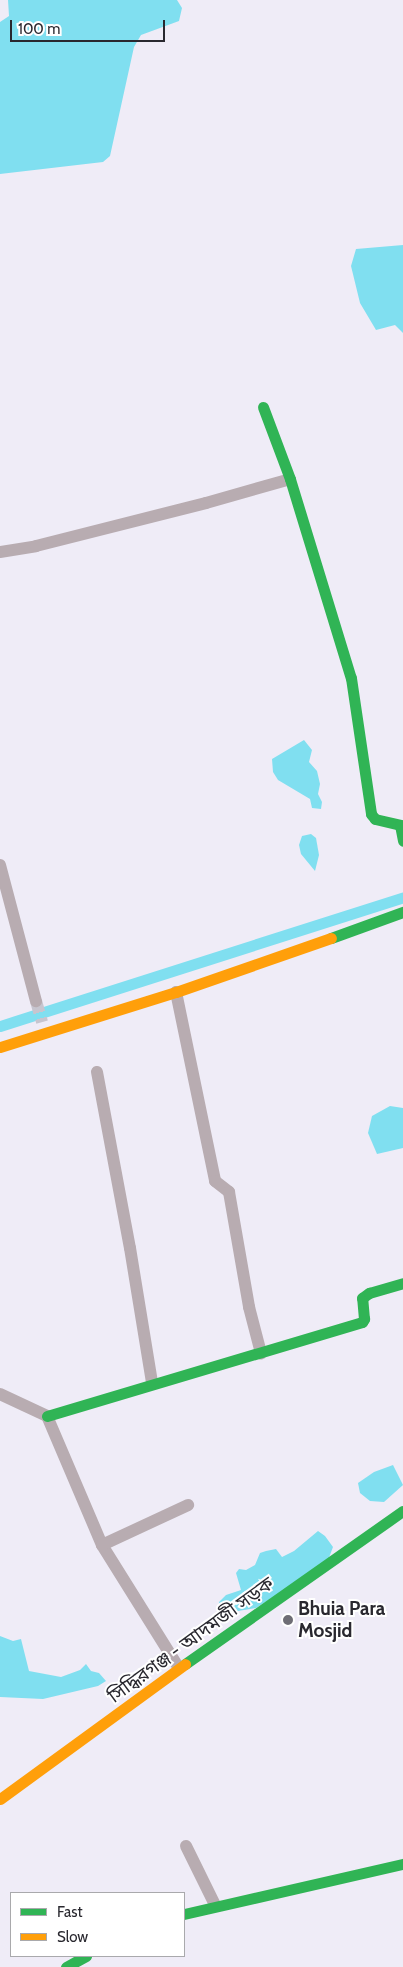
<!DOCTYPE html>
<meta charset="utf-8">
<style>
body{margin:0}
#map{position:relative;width:403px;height:1967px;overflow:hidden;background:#efecf7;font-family:Cabin,"Noto Sans Bengali",sans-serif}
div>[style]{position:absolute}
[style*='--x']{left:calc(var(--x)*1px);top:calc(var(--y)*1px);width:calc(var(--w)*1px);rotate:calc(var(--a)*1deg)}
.water>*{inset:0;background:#80dff0}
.canal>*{height:11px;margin:-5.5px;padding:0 5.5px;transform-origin:5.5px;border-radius:5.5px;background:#80dff0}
.street-tunnel>*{height:12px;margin-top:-6px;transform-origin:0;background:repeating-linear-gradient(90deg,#c7c5cf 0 12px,transparent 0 18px)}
.street>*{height:12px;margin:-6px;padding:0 6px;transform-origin:6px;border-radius:6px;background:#b8acb1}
.fast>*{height:11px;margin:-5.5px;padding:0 5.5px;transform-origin:5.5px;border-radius:5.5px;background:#30b455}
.slow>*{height:11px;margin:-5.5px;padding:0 5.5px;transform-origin:5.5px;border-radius:5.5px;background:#ff9f0a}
.dots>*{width:14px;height:14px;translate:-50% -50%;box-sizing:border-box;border:2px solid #fff;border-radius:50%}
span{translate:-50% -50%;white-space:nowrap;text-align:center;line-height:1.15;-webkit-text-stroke:4px #fff;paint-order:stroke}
.poi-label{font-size:19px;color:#29282f;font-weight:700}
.left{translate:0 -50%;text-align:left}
.street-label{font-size:19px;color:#29282f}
.legend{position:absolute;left:10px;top:1892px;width:175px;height:65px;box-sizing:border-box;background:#fff;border:1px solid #a9a9ac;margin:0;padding:6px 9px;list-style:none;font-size:15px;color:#29282f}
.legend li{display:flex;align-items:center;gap:10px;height:25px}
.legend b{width:25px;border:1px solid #a9a9ac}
.scale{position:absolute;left:10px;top:20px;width:155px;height:22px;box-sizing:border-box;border:2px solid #29282f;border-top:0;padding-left:6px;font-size:15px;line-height:18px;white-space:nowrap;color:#29282f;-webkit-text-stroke:4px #fff;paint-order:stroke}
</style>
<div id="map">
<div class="water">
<div style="clip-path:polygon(8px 0,177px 0,182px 8px,179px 21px,141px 35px,134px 47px,110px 156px,103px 162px,0 174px,0 22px,9px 16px)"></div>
<div style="clip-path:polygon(403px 245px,403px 333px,395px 325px,376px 330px,360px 303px,351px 266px,356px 249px)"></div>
<div style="clip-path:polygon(304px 740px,312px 750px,309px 762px,317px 771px,320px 784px,318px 794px,322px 802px,321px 809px,312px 808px,310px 799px,278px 780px,273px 772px,272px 759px)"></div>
<div style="clip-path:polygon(311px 834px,316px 838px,319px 855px,315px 871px,301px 854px,299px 845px,302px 836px)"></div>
<div style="clip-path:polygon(390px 1106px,403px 1108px,403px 1148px,377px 1154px,368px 1133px,372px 1116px)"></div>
<div style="clip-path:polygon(393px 1465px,403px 1485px,384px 1502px,370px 1501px,360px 1493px,358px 1483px,374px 1472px)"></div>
<div style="clip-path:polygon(318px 1531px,325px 1536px,333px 1547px,327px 1563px,256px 1608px,232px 1612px,218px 1611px,219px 1602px,226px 1595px,241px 1590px,236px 1573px,239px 1569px,246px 1570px,255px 1565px,260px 1553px,266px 1551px,276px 1549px,282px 1557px,294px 1551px)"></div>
<div style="clip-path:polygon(0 1636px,13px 1641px,21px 1639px,29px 1671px,61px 1677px,80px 1670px,86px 1664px,91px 1671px,99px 1673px,106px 1681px,98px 1686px,43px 1699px,0 1697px)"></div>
</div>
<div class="canal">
<div style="--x:0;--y:1026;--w:423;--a:-17.7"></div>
</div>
<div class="street-tunnel">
<div style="--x:36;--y:1001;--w:22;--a:74"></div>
</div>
<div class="street">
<div style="--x:0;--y:552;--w:36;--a:-9"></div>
<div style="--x:36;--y:546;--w:175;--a:-14.2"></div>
<div style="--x:206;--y:503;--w:87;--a:-15.9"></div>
<div style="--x:0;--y:865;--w:141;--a:75.2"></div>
<div style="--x:176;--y:992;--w:193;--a:78.3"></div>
<div style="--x:215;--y:1181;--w:18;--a:38"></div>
<div style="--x:229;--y:1192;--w:117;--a:80.1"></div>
<div style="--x:249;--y:1307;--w:48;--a:75.4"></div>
<div style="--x:97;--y:1072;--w:179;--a:79.4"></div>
<div style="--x:130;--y:1248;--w:137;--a:80.7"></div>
<div style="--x:0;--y:1394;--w:52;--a:25.1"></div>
<div style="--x:47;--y:1416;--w:140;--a:66.9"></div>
<div style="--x:102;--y:1545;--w:145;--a:58"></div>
<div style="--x:102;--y:1545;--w:95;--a:-24.9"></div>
<div style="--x:186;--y:1846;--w:66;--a:63.8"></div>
</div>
<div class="fast">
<div style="--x:263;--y:407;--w:77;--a:69.4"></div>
<div style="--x:290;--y:479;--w:208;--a:73"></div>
<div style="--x:351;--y:678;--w:137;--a:81.6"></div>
<div style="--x:371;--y:814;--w:6;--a:51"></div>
<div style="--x:375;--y:819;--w:26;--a:13"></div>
<div style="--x:400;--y:825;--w:16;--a:79"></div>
<div style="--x:331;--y:938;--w:77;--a:-19.9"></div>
<div style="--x:47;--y:1416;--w:329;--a:-16.6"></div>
<div style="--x:362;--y:1322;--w:4;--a:-56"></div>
<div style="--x:364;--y:1319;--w:21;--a:-95"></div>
<div style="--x:362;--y:1298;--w:9;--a:-36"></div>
<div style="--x:369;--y:1293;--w:35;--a:-16"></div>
<div style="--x:185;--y:1664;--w:266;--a:-35.1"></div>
<div style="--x:184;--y:1914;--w:225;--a:-12.9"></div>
<div style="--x:66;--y:1967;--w:23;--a:-29"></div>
</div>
<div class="slow">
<div style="--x:0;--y:1047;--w:184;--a:-17.4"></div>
<div style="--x:176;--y:992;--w:164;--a:-19.2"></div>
<div style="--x:0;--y:1799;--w:229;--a:-36.1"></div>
</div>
<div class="dots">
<div style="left:288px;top:1620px;background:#6e6d75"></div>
</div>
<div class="poi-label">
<span class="left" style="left:298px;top:1620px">Bhuia Para<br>Mosjid</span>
</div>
<div class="street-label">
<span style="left:191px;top:1640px;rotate:-36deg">সিদ্ধিরগঞ্জ - আদমজী সড়ক</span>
</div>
<ul class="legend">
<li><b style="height:6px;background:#30b455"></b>Fast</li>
<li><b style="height:6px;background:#ff9f0a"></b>Slow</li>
</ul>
<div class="scale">100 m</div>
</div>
